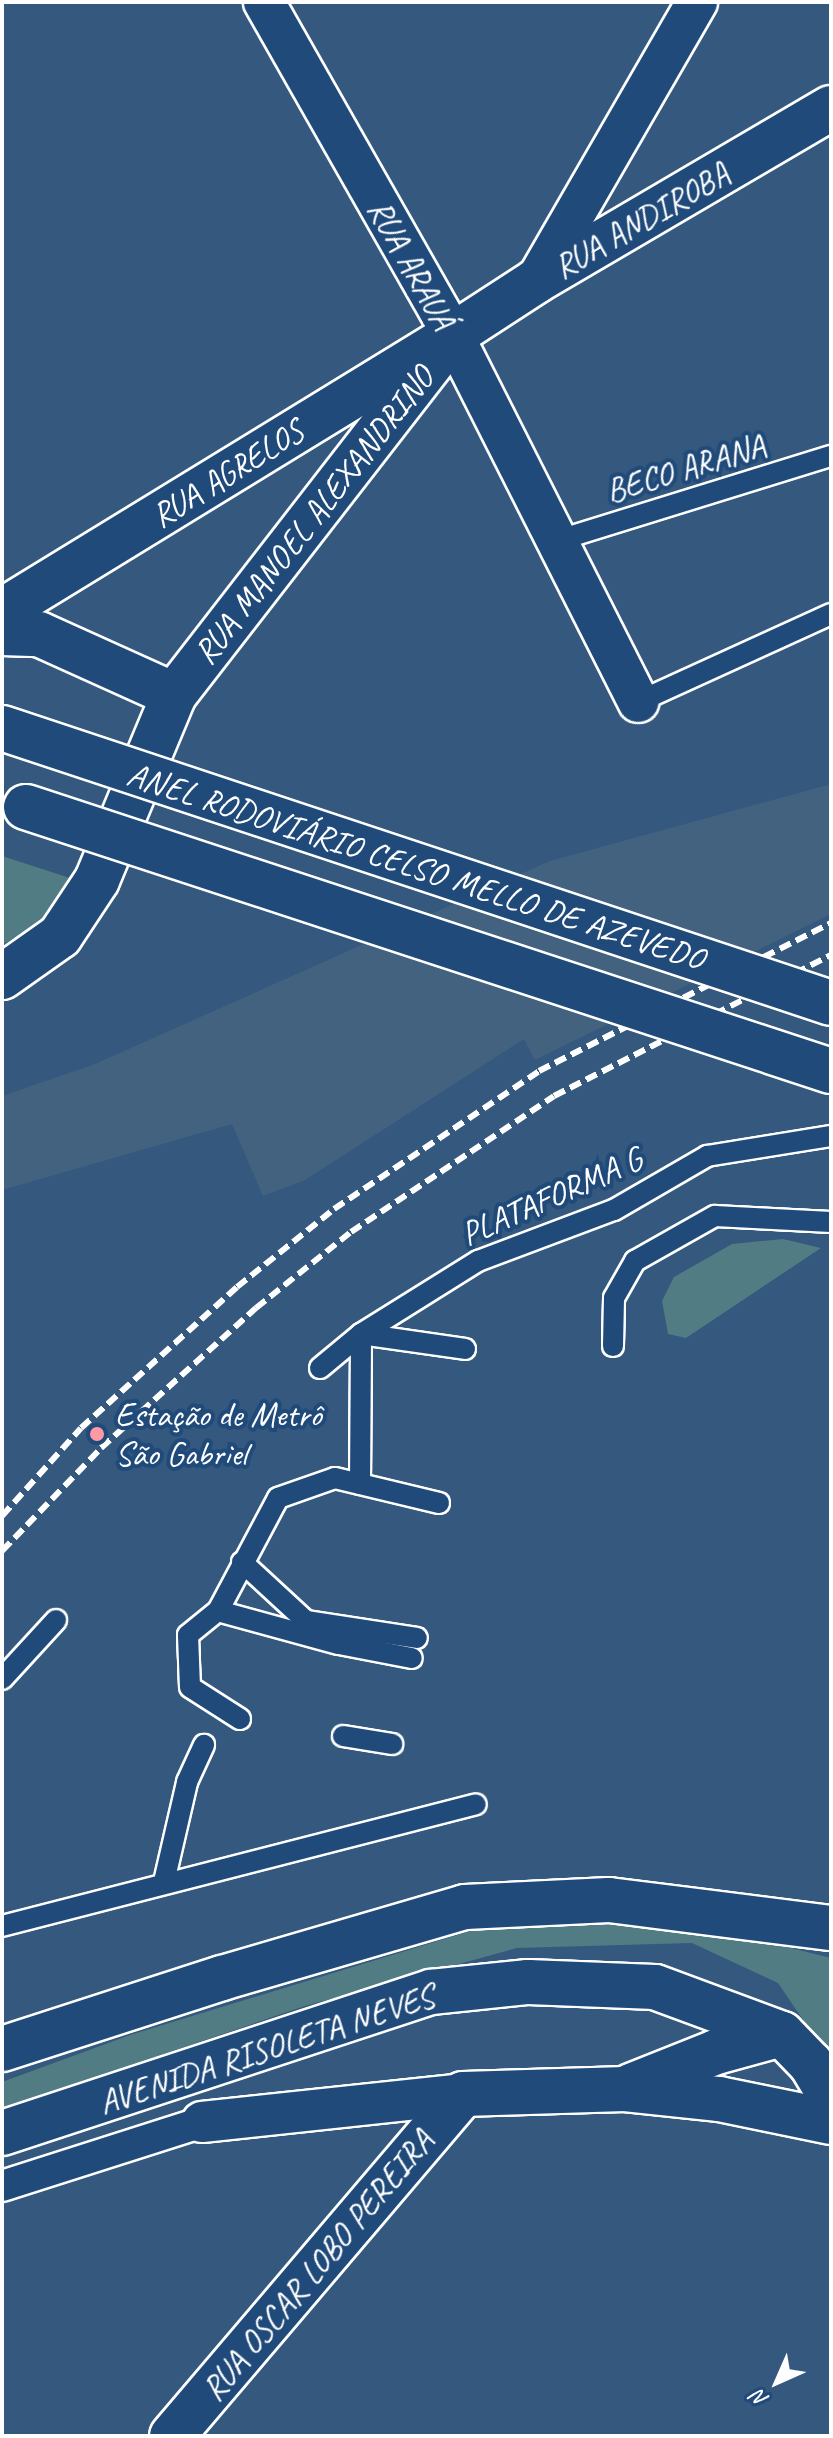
<!DOCTYPE html>
<meta charset="utf-8">
<style>
body{margin:0}
#map{position:relative;width:833px;height:2438px;overflow:hidden;background:#34587e;font-family:Caveat,sans-serif}
div>[style]{position:absolute}
[style*='--x']{left:calc(var(--x)*1px);top:calc(var(--y)*1px);width:calc(var(--w)*1px);rotate:calc(var(--a)*1deg)}
.built>*{inset:0;background:#436280}
.green>*{inset:0;background:#517c83}
.roads{filter:drop-shadow(2px 0 #fff) drop-shadow(-2px 0 #fff) drop-shadow(0 2px #fff) drop-shadow(0 -2px #fff)}
.service>*{height:20px;margin:-10px;padding:0 10px;transform-origin:10px;border-radius:10px;background:#1f4a7a}
.pedestrian>*{height:30px;margin:-15px;padding:0 15px;transform-origin:15px;border-radius:15px;background:#1f4a7a}
.minor>*{height:40px;margin:-20px;padding:0 20px;transform-origin:20px;border-radius:20px;background:#1f4a7a}
.tertiary>*{height:44px;margin:-22px;padding:0 22px;transform-origin:22px;border-radius:22px;background:#1f4a7a}
.secondary>*{height:44px;margin:-22px;padding:0 22px;transform-origin:22px;border-radius:22px;background:#1f4a7a}
.trunk>*{height:44px;margin:-22px;padding:0 22px;transform-origin:22px;border-radius:22px;background:#1f4a7a}
.rail>*{height:6px;margin-top:-3px;transform-origin:0;background:repeating-linear-gradient(90deg,#fff 0 12px,transparent 0 18px)}
.bridges{filter:drop-shadow(2px 0 #fff) drop-shadow(-2px 0 #fff) drop-shadow(0 2px #fff) drop-shadow(0 -2px #fff)}
.motorway-bridge>*{height:44px;margin:-22px;padding:0 22px;transform-origin:22px;border-radius:22px;background:#1f4a7a}
.dots>*{width:22px;height:22px;translate:-50% -50%;box-sizing:border-box;border:4px solid #1f4a7a;border-radius:50%}
span{translate:-50% -50%;white-space:nowrap;text-align:center;line-height:1.15;-webkit-text-stroke:8px #1f4a7a;paint-order:stroke}
.street-label{font-size:34px;color:#fff}
.poi-label{font-size:34px;color:#fff}
.left{translate:0 -50%;text-align:left}
.frame{position:absolute;inset:0;border:4px solid #fff;pointer-events:none}
.north{position:absolute;left:737px;top:2342px;width:80px;height:80px;-webkit-text-stroke:6px #1f4a7a;paint-order:stroke;rotate:225deg;font-size:22px;font-weight:700;line-height:32px;text-align:center;color:#fff}
.north::after{content:'';display:block;margin:auto;width:28px;height:36px;background:#fff;clip-path:polygon(50% 0,100% 100%,50% 72%,0 100%)}
</style>
<div id="map">
<div class="built">
<div style="clip-path:polygon(831px 784px,831px 914px,535px 1060px,524px 1039px,305px 1180px,263px 1196px,232px 1124px,2px 1190px,2px 1096px,95px 1064px,550px 861px)"></div>
</div>
<div class="green">
<div style="clip-path:polygon(2px 856px,70px 878px,53px 915px,2px 945px)"></div>
<div style="clip-path:polygon(783px 1239px,821px 1248px,686px 1338px,668px 1334px,662px 1301px,674px 1277px,732px 1244px)"></div>
<div style="clip-path:polygon(596px 1916px,723px 1931px,831px 1958px,831px 2061px,778px 1983px,692px 1943px,517px 1948px,305px 2006px,2px 2109px,2px 2082px,130px 2035px,487px 1926px)"></div>
</div>
<div class="roads">
<div class="service">
<div style="--x:559;--y:540;--w:285;--a:-17.2"></div>
<div style="--x:638;--y:702;--w:212;--a:-24.5"></div>
<div style="--x:361;--y:1334;--w:105;--a:8.2"></div>
<div style="--x:613;--y:1346;--w:48;--a:-88.8"></div>
<div style="--x:614;--y:1298;--w:43;--a:-60.4"></div>
<div style="--x:635;--y:1261;--w:92;--a:-29.4"></div>
<div style="--x:715;--y:1216;--w:116;--a:3"></div>
<div style="--x:320;--y:1368;--w:53;--a:-39.7"></div>
<div style="--x:361;--y:1334;--w:138;--a:-32"></div>
<div style="--x:478;--y:1261;--w:145;--a:-20.6"></div>
<div style="--x:614;--y:1210;--w:108;--a:-30.1"></div>
<div style="--x:707;--y:1156;--w:126;--a:-9.2"></div>
<div style="--x:360;--y:1484;--w:150;--a:-89.6"></div>
<div style="--x:242;--y:1562;--w:87;--a:42.7"></div>
<div style="--x:306;--y:1621;--w:112;--a:8.7"></div>
<div style="--x:218;--y:1611;--w:125;--a:15.3"></div>
<div style="--x:339;--y:1644;--w:74;--a:10.9"></div>
<div style="--x:2;--y:1679;--w:80;--a:-47.5"></div>
<div style="--x:240;--y:1719;--w:59;--a:-147.4"></div>
<div style="--x:190;--y:1687;--w:52;--a:-92.2"></div>
<div style="--x:188;--y:1635;--w:38;--a:-39"></div>
<div style="--x:218;--y:1611;--w:128;--a:-62"></div>
<div style="--x:278;--y:1498;--w:60;--a:-19.3"></div>
<div style="--x:335;--y:1478;--w:107;--a:13.5"></div>
<div style="--x:343;--y:1736;--w:50;--a:9.3"></div>
<div style="--x:164;--y:1882;--w:103;--a:-77"></div>
<div style="--x:187;--y:1782;--w:41;--a:-65.3"></div>
<div style="--x:2;--y:1926;--w:489;--a:-14.4"></div>
</div>
<div class="pedestrian">
<div style="--x:2;--y:2186;--w:210;--a:-17.7"></div>
</div>
<div class="minor">
<div style="--x:264;--y:2;--w:383;--a:60.4"></div>
<div style="--x:453;--y:335;--w:411;--a:63.2"></div>
<div style="--x:536;--y:281;--w:322;--a:-60"></div>
<div style="--x:202;--y:2122;--w:262;--a:-6.1"></div>
</div>
<div class="tertiary">
<div style="--x:2;--y:977;--w:71;--a:-35.3"></div>
<div style="--x:60;--y:936;--w:67;--a:-56.5"></div>
<div style="--x:97;--y:880;--w:200;--a:-67.4"></div>
<div style="--x:174;--y:695;--w:455;--a:-52.2"></div>
<div style="--x:453;--y:335;--w:99;--a:-33"></div>
<div style="--x:536;--y:281;--w:342;--a:-30.4"></div>
<div style="--x:631;--y:2086;--w:92;--a:-21.8"></div>
<div style="--x:716;--y:2052;--w:68;--a:-15.3"></div>
<div style="--x:172;--y:2436;--w:449;--a:-49.6"></div>
<div style="--x:463;--y:2094;--w:162;--a:-1.8"></div>
<div style="--x:625;--y:2089;--w:95;--a:6.1"></div>
<div style="--x:719;--y:2099;--w:114;--a:11.6"></div>
</div>
<div class="secondary">
<div style="--x:2;--y:611;--w:529;--a:-31.47"></div>
<div style="--x:2;--y:633;--w:37;--a:2"></div>
<div style="--x:39;--y:634;--w:148;--a:24.3"></div>
</div>
<div class="trunk">
<div style="--x:2;--y:2049;--w:231;--a:-17.9"></div>
<div style="--x:222;--y:1978;--w:253;--a:-16.3"></div>
<div style="--x:465;--y:1907;--w:144;--a:-2.8"></div>
<div style="--x:609;--y:1900;--w:224;--a:7.2"></div>
<div style="--x:2;--y:2133;--w:452;--a:-18.2"></div>
<div style="--x:431;--y:1992;--w:98;--a:-5.9"></div>
<div style="--x:528;--y:1982;--w:127;--a:2.3"></div>
<div style="--x:655;--y:1987;--w:135;--a:20.3"></div>
<div style="--x:782;--y:2034;--w:42;--a:46"></div>
<div style="--x:811;--y:2064;--w:39;--a:59"></div>
</div>
</div>
<div class="rail">
<div style="--x:2;--y:1516;--w:118;--a:-48.1"></div>
<div style="--x:81;--y:1428;--w:210;--a:-42.1"></div>
<div style="--x:237;--y:1287;--w:124;--a:-38.8"></div>
<div style="--x:334;--y:1209;--w:247;--a:-33.9"></div>
<div style="--x:539;--y:1071;--w:327;--a:-26.9"></div>
<div style="--x:2;--y:1551;--w:143;--a:-46.1"></div>
<div style="--x:101;--y:1448;--w:209;--a:-42.1"></div>
<div style="--x:256;--y:1308;--w:122;--a:-38.7"></div>
<div style="--x:351;--y:1232;--w:244;--a:-33.8"></div>
<div style="--x:554;--y:1096;--w:311;--a:-27"></div>
</div>
<div class="bridges">
<div class="motorway-bridge">
<div style="--x:2;--y:728;--w:873;--a:18.35"></div>
<div style="--x:26;--y:807;--w:847;--a:18.16"></div>
</div>
</div>
<div class="dots">
<div style="left:97px;top:1434px;background:#ff9aa2"></div>
</div>
<div class="street-label">
<span style="left:641px;top:220px;rotate:-30deg">RUA ANDIROBA</span>
<span style="left:412px;top:264px;rotate:61deg">RUA ARAUÁ</span>
<span style="left:685px;top:468px;rotate:-17deg">BECO ARANA</span>
<span style="left:227px;top:473px;rotate:-32deg">RUA AGRELOS</span>
<span style="left:313px;top:515px;rotate:-52deg">RUA MANOEL ALEXANDRINO</span>
<span style="left:416px;top:866px;rotate:18deg">ANEL RODOVIÁRIO CELSO MELLO DE AZEVEDO</span>
<span style="left:551px;top:1196px;rotate:-24deg">PLATAFORMA G</span>
<span style="left:266px;top:2049px;rotate:-18deg">AVENIDA RISOLETA NEVES</span>
<span style="left:317px;top:2265px;rotate:-50deg">RUA OSCAR LOBO PEREIRA</span>
</div>
<div class="poi-label">
<span class="left" style="left:115px;top:1434px">Estação de Metrô<br>São Gabriel</span>
</div>
<div class="frame"></div>
<div class="north">N</div>
</div>
